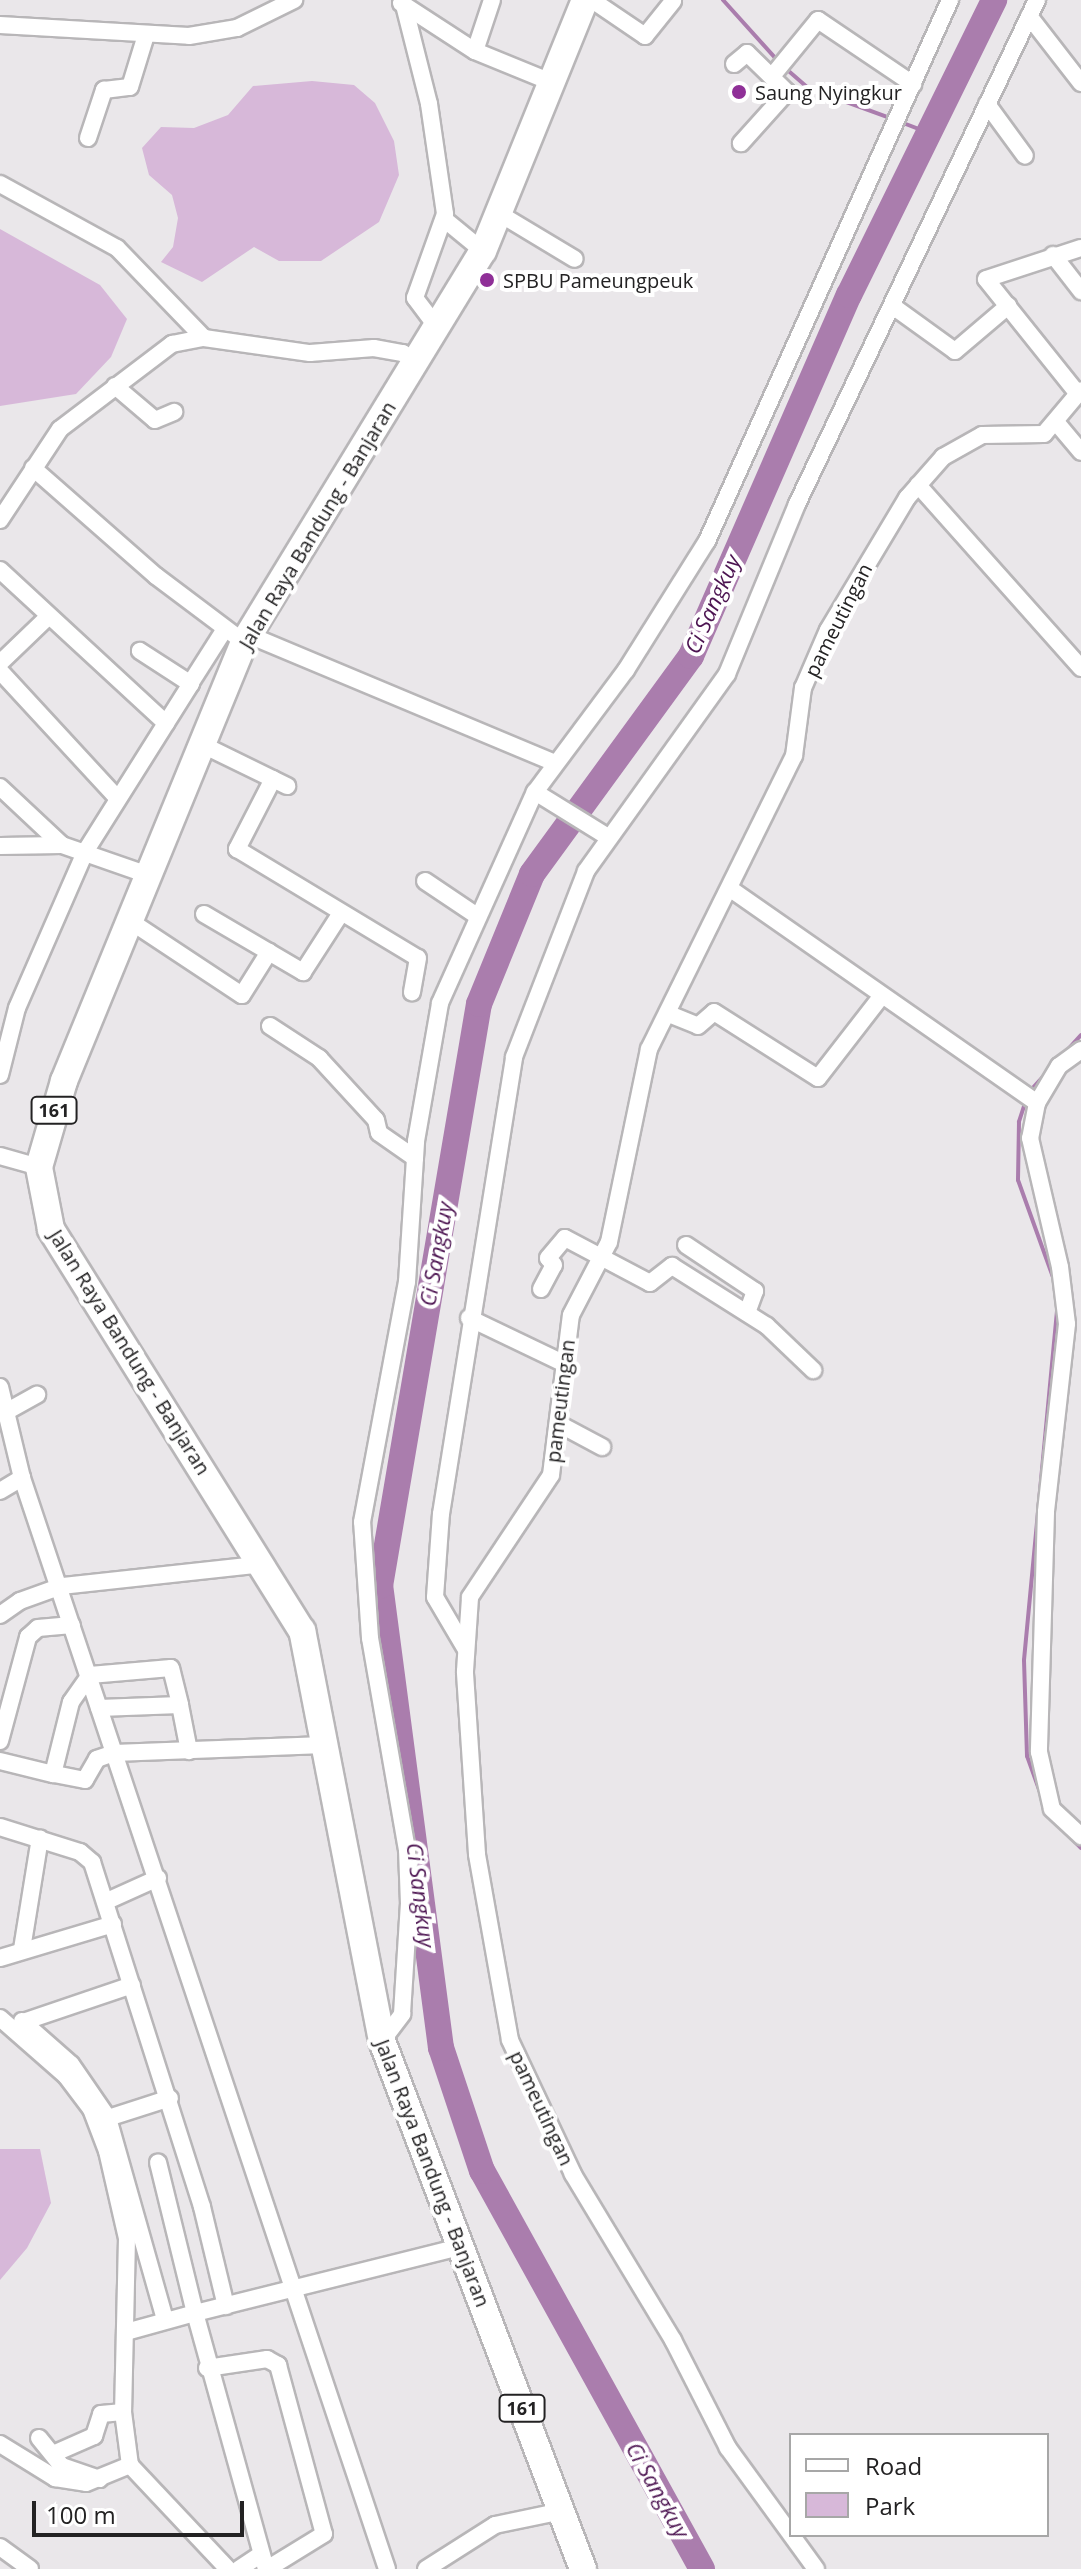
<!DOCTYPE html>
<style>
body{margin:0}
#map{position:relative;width:1081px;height:2569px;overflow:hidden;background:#eae7ea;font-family:"Open Sans",sans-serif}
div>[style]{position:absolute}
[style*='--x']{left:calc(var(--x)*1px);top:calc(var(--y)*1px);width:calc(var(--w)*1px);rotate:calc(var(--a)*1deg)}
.green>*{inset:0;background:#d7b8d9}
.stream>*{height:4px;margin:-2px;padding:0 2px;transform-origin:2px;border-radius:2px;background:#aa7dad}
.river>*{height:26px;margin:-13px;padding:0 13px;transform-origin:13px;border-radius:13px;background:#aa7dad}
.roads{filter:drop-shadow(2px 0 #b8b6b8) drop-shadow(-2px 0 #b8b6b8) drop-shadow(0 2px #b8b6b8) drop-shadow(0 -2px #b8b6b8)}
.street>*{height:16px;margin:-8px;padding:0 8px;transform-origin:8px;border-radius:8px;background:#fff}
.primary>*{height:26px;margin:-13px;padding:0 13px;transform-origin:13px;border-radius:13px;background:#fff}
.dots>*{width:22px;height:22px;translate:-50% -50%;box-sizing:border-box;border:4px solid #fff;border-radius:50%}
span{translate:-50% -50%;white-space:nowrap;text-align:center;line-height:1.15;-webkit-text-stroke:8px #fff;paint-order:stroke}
.shield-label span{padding:2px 6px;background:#fff;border:2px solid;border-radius:6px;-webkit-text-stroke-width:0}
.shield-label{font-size:18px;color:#232223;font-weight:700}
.poi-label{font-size:20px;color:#232223}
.left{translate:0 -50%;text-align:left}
.street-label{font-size:20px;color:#232223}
.water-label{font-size:22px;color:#4c1451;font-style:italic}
.legend{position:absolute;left:789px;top:2433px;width:260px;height:104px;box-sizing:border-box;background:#fff;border:2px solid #a7a7a7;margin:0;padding:10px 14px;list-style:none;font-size:24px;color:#232223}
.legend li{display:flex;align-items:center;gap:16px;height:40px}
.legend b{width:40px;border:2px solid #a7a7a7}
.scale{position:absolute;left:32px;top:2501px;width:212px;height:36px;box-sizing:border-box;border:4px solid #232223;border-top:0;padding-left:10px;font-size:24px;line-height:28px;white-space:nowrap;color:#232223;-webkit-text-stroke:6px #fff;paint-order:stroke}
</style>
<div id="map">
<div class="green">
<div style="clip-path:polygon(312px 81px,354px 85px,375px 103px,394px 141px,399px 175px,379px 222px,321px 261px,279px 261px,254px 247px,202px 282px,161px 262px,173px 247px,178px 218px,172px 195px,149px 175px,142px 148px,161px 127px,194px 128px,228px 115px,253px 86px)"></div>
<div style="clip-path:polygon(0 229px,100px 285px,127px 319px,111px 357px,76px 394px,0 406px)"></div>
<div style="clip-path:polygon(0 2149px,40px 2149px,51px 2203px,27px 2248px,0 2280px)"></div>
</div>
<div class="stream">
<div style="--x:723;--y:0;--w:82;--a:48"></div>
<div style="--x:784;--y:67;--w:32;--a:41"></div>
<div style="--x:808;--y:88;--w:87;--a:20.1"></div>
<div style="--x:898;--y:121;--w:33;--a:21"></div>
<div style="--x:1029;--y:1092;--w:77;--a:-47.6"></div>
<div style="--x:1026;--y:1100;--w:23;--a:108"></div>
<div style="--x:1019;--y:1122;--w:58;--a:91"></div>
<div style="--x:1018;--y:1180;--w:109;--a:70.2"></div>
<div style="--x:1046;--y:1809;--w:56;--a:-109.7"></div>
<div style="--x:1027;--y:1756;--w:96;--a:-91.8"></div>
<div style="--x:1024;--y:1660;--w:354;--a:-84.6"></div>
<div style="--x:1053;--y:1819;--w:40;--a:46"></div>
</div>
<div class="river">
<div style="--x:702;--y:2569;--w:455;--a:-118.9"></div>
<div style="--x:482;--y:2171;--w:130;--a:-108.4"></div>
<div style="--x:441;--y:2048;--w:466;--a:-97.5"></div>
<div style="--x:380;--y:1586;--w:590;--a:-80.35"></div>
<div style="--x:479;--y:1004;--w:140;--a:-67.8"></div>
<div style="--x:532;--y:874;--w:270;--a:-53.9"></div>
<div style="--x:691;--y:656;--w:394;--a:-66.4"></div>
<div style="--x:849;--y:295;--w:329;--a:-63.8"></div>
</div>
<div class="roads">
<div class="street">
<div style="--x:592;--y:0;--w:64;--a:34.2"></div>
<div style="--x:645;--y:36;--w:45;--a:-51.3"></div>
<div style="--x:401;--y:3;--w:88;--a:33"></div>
<div style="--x:475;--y:51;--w:82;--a:22.2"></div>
<div style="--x:404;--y:5;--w:102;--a:75.8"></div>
<div style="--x:429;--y:104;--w:111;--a:81.7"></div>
<div style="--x:445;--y:214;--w:89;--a:109.7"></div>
<div style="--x:415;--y:298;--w:38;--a:53"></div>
<div style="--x:1029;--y:16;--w:85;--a:52.2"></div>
<div style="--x:0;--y:25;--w:189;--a:3.3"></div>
<div style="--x:189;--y:36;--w:49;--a:-9.5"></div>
<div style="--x:237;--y:28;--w:64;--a:-26.2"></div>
<div style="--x:475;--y:51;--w:54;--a:-71.6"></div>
<div style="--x:734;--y:64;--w:17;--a:-40"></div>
<div style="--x:747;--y:53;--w:56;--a:44.3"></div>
<div style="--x:787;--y:92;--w:69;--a:132"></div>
<div style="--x:773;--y:75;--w:71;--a:-50.7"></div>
<div style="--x:818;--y:20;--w:115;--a:34"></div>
<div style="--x:987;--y:104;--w:64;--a:53.8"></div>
<div style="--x:88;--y:138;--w:51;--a:-71.6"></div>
<div style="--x:104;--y:90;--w:26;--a:-7"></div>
<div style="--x:130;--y:87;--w:54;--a:-72.9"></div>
<div style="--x:0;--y:184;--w:133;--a:28.7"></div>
<div style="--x:117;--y:248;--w:125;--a:46"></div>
<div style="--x:500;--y:214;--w:87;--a:31"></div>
<div style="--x:444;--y:219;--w:50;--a:39.4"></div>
<div style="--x:1053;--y:255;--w:46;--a:52.1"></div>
<div style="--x:894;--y:307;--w:75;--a:35.8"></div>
<div style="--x:955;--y:351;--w:70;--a:-40.3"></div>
<div style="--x:115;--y:386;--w:52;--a:40.4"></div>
<div style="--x:155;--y:420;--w:21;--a:-23"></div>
<div style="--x:1078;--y:394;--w:147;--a:-128.7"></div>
<div style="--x:986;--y:279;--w:100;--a:-18.1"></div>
<div style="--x:1056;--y:422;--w:39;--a:50"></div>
<div style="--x:33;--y:468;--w:164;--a:41.3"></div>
<div style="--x:156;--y:576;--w:110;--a:36.9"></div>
<div style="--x:918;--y:485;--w:245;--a:48.3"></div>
<div style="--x:0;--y:520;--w:109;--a:-56.6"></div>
<div style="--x:60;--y:429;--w:141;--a:-37.2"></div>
<div style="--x:172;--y:344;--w:33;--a:-11"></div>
<div style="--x:204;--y:338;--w:107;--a:8.1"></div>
<div style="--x:310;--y:353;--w:64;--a:-4.5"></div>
<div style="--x:374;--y:348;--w:29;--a:10"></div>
<div style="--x:403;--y:353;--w:16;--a:38"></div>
<div style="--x:0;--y:570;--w:226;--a:42.7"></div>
<div style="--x:249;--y:635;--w:332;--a:22.7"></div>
<div style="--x:0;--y:663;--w:66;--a:-43.8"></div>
<div style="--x:0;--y:671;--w:173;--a:47.3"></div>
<div style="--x:188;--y:687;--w:69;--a:-57.5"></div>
<div style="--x:201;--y:744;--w:96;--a:26"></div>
<div style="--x:273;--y:779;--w:79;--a:117.2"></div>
<div style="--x:237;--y:849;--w:211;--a:31.1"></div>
<div style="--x:418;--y:958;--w:35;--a:100"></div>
<div style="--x:0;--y:787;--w:85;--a:43.1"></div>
<div style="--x:535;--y:792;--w:86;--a:31.7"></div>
<div style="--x:0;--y:846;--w:62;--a:-0.9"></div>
<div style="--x:62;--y:845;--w:91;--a:19.2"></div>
<div style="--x:425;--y:881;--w:63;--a:33.9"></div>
<div style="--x:732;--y:890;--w:372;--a:34.9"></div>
<div style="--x:204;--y:914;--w:115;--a:30.4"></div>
<div style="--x:303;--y:972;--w:70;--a:-57.2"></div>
<div style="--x:130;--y:921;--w:134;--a:33.5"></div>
<div style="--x:242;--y:995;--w:51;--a:-57.9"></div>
<div style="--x:669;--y:1014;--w:31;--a:22"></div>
<div style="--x:698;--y:1026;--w:21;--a:-41"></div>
<div style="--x:714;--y:1012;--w:123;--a:32.4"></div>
<div style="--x:818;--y:1078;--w:101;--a:-52.2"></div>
<div style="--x:270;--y:1026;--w:59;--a:33.1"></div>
<div style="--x:319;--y:1058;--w:84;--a:47.4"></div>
<div style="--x:376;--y:1120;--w:13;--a:77"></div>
<div style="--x:379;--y:1133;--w:44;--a:34.8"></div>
<div style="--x:1081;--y:1050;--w:27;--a:144"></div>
<div style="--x:1059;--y:1066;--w:43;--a:120.7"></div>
<div style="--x:1037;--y:1103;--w:36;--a:101"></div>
<div style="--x:1030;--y:1138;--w:132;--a:76.9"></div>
<div style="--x:1060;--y:1267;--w:57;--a:83"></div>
<div style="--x:1067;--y:1324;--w:189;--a:96.4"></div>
<div style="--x:1046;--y:1512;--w:240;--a:91.7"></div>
<div style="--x:1039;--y:1752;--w:58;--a:77.2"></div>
<div style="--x:1052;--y:1809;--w:40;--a:43"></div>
<div style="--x:0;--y:1075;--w:69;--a:-75.8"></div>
<div style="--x:17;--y:1008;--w:170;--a:-66.4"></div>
<div style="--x:85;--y:852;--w:199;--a:-57.8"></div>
<div style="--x:191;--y:684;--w:61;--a:-147.1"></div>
<div style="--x:0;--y:1156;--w:41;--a:15.8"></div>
<div style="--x:686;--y:1245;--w:83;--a:33.7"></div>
<div style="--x:755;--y:1291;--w:23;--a:110"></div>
<div style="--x:541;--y:1289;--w:27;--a:-62"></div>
<div style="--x:554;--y:1265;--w:9;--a:-131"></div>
<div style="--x:548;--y:1258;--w:26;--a:-50"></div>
<div style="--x:565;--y:1238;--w:96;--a:27.9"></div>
<div style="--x:650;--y:1283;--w:28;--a:-38"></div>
<div style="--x:672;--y:1266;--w:112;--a:32.3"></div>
<div style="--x:767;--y:1326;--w:64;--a:43.7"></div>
<div style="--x:469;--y:1318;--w:102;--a:25.6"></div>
<div style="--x:0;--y:1387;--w:94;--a:76.4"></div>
<div style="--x:22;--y:1478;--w:290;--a:71.5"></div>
<div style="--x:114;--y:1753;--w:18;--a:161"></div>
<div style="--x:97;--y:1759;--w:24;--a:120"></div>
<div style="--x:85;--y:1780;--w:33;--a:-169"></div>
<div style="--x:4;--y:1413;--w:38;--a:-29"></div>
<div style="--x:559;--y:1424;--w:49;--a:28.1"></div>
<div style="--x:0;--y:1491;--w:26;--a:-31"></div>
<div style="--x:0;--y:1615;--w:24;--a:-35"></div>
<div style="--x:20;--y:1601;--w:45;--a:-19.7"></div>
<div style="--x:62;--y:1586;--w:204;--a:-6.2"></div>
<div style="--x:465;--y:1648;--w:59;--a:-120.5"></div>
<div style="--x:435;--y:1597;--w:83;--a:-85.9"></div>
<div style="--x:441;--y:1514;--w:463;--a:-80.9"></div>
<div style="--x:514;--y:1057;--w:199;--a:-68.8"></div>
<div style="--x:586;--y:871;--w:242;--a:-54.4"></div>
<div style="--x:727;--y:674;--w:184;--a:-67.6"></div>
<div style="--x:797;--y:504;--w:558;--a:-64.54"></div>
<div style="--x:99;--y:1708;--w:81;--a:-2.1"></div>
<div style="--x:180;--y:1705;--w:47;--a:78.9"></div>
<div style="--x:0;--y:1741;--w:108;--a:-74.9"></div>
<div style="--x:28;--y:1637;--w:13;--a:-42"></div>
<div style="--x:38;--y:1628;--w:34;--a:-5"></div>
<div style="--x:324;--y:1745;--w:210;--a:177.8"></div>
<div style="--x:114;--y:1753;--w:860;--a:71.5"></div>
<div style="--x:0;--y:1761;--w:55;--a:13.8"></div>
<div style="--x:53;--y:1774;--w:74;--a:-76"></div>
<div style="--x:71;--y:1702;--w:33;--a:-55"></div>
<div style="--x:90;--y:1675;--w:81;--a:-4.9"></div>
<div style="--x:171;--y:1668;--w:38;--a:76"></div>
<div style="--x:0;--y:1827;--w:84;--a:17.4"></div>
<div style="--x:80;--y:1852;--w:16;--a:40"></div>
<div style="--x:92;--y:1862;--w:362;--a:72.3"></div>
<div style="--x:202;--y:2207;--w:102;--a:76.4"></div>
<div style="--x:107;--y:1901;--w:56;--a:-24.3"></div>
<div style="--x:22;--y:1949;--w:112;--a:-80.8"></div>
<div style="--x:0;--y:1958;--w:118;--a:-16.7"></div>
<div style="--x:0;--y:2018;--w:88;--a:41.3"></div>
<div style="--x:66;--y:2076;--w:41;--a:52.9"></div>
<div style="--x:91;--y:2109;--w:45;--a:69.1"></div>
<div style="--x:107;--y:2151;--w:89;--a:77.1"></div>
<div style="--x:127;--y:2238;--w:174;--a:91.3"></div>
<div style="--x:123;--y:2412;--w:53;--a:82.5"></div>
<div style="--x:130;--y:2465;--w:143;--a:46.7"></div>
<div style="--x:22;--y:2021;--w:65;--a:41.3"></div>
<div style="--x:71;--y:2064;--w:65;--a:55.6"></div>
<div style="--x:108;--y:2118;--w:210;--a:74.2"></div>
<div style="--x:23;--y:2022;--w:115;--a:-18.7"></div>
<div style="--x:382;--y:2041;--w:34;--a:-53"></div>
<div style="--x:402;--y:2014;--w:110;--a:-86.4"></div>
<div style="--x:409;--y:1904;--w:54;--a:-92.1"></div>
<div style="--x:407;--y:1850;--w:215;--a:-99.9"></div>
<div style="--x:370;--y:1638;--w:116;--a:-93.9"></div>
<div style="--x:362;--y:1522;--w:244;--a:-79.4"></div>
<div style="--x:407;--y:1282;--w:141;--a:-86.3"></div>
<div style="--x:416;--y:1141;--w:140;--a:-80.1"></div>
<div style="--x:440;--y:1003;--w:231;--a:-65.8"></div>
<div style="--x:535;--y:792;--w:152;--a:-53.3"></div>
<div style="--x:626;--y:670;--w:152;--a:-57.9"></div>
<div style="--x:707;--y:541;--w:593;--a:-65.81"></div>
<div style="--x:108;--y:2118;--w:65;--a:-17.9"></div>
<div style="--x:126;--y:2332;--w:72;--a:-15.4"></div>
<div style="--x:195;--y:2313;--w:155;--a:-103.8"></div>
<div style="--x:207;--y:2368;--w:61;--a:-8.5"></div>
<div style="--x:267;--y:2359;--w:13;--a:29"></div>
<div style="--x:278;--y:2365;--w:175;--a:74.8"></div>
<div style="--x:324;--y:2534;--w:67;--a:148.4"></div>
<div style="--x:39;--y:2438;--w:36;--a:51"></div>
<div style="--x:62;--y:2466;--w:40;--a:18.9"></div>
<div style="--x:0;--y:2444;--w:65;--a:31.7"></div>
<div style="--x:55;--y:2478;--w:31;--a:9"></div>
<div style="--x:86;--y:2483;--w:48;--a:-22.2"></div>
<div style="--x:53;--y:2454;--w:45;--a:-23.7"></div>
<div style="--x:94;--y:2436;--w:23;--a:-72"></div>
<div style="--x:101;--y:2414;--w:22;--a:-5"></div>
<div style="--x:0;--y:2547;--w:37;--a:36"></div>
<div style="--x:239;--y:2569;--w:25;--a:-34"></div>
<div style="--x:266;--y:2569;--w:266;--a:-105.5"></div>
<div style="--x:195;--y:2313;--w:273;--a:-14"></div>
<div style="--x:426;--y:2569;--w:82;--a:-32.5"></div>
<div style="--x:495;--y:2525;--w:68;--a:-11.8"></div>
<div style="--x:816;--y:2569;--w:150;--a:-126"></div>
<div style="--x:728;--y:2448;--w:121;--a:-117"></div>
<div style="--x:673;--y:2340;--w:194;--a:-121.1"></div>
<div style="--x:573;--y:2174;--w:148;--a:-115.2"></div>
<div style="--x:510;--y:2040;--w:189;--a:-100.1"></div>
<div style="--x:477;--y:1854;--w:183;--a:-93.8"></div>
<div style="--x:465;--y:1671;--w:74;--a:-86.1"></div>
<div style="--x:470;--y:1597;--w:146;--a:-56.4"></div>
<div style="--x:551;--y:1475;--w:161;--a:-82.9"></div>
<div style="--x:571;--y:1315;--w:82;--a:-62.5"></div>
<div style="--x:609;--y:1242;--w:197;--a:-78.3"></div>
<div style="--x:649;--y:1049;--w:327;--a:-63.7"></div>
<div style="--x:794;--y:756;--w:69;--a:-82.5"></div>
<div style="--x:803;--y:688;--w:63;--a:-66.7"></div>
<div style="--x:828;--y:630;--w:154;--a:-59.1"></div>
<div style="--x:907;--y:498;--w:55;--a:-48.7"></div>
<div style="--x:943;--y:457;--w:45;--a:-29.4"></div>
<div style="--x:982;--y:435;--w:62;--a:-0.9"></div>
<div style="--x:1044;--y:434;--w:57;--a:-49.9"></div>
</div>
<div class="primary">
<div style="--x:583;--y:2569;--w:565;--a:-110.84"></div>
<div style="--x:382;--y:2041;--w:418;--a:-101"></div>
<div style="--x:302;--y:1631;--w:474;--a:-122"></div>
<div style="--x:51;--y:1229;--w:63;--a:-101"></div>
<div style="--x:39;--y:1167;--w:90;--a:-73.8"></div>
<div style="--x:64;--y:1081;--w:474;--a:-67.7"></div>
<div style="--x:244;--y:642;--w:458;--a:-58.6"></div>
<div style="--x:483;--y:251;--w:271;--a:-67.9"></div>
</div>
</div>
<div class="dots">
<div style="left:739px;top:92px;background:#8f2f97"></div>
<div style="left:487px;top:280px;background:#8f2f97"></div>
</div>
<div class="shield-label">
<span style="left:54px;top:1110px">161</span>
<span style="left:522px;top:2408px">161</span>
</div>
<div class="poi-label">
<span class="left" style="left:755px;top:92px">Saung Nyingkur</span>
<span class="left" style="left:503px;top:280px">SPBU Pameungpeuk</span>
</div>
<div class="street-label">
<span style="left:317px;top:525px;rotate:-59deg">Jalan Raya Bandung - Banjaran</span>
<span style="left:838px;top:620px;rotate:-63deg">pameutingan</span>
<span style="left:130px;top:1352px;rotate:58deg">Jalan Raya Bandung - Banjaran</span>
<span style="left:560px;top:1401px;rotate:-83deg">pameutingan</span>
<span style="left:542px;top:2108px;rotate:65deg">pameutingan</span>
<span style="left:433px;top:2173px;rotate:69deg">Jalan Raya Bandung - Banjaran</span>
</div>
<div class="water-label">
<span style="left:712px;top:604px;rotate:-66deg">Ci Sangkuy</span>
<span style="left:436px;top:1254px;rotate:-80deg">Ci Sangkuy</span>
<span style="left:421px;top:1895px;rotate:83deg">Ci Sangkuy</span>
<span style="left:658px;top:2490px;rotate:61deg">Ci Sangkuy</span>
</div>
<ul class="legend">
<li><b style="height:10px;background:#fff"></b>Road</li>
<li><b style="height:22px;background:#d7b8d9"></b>Park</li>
</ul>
<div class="scale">100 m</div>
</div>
